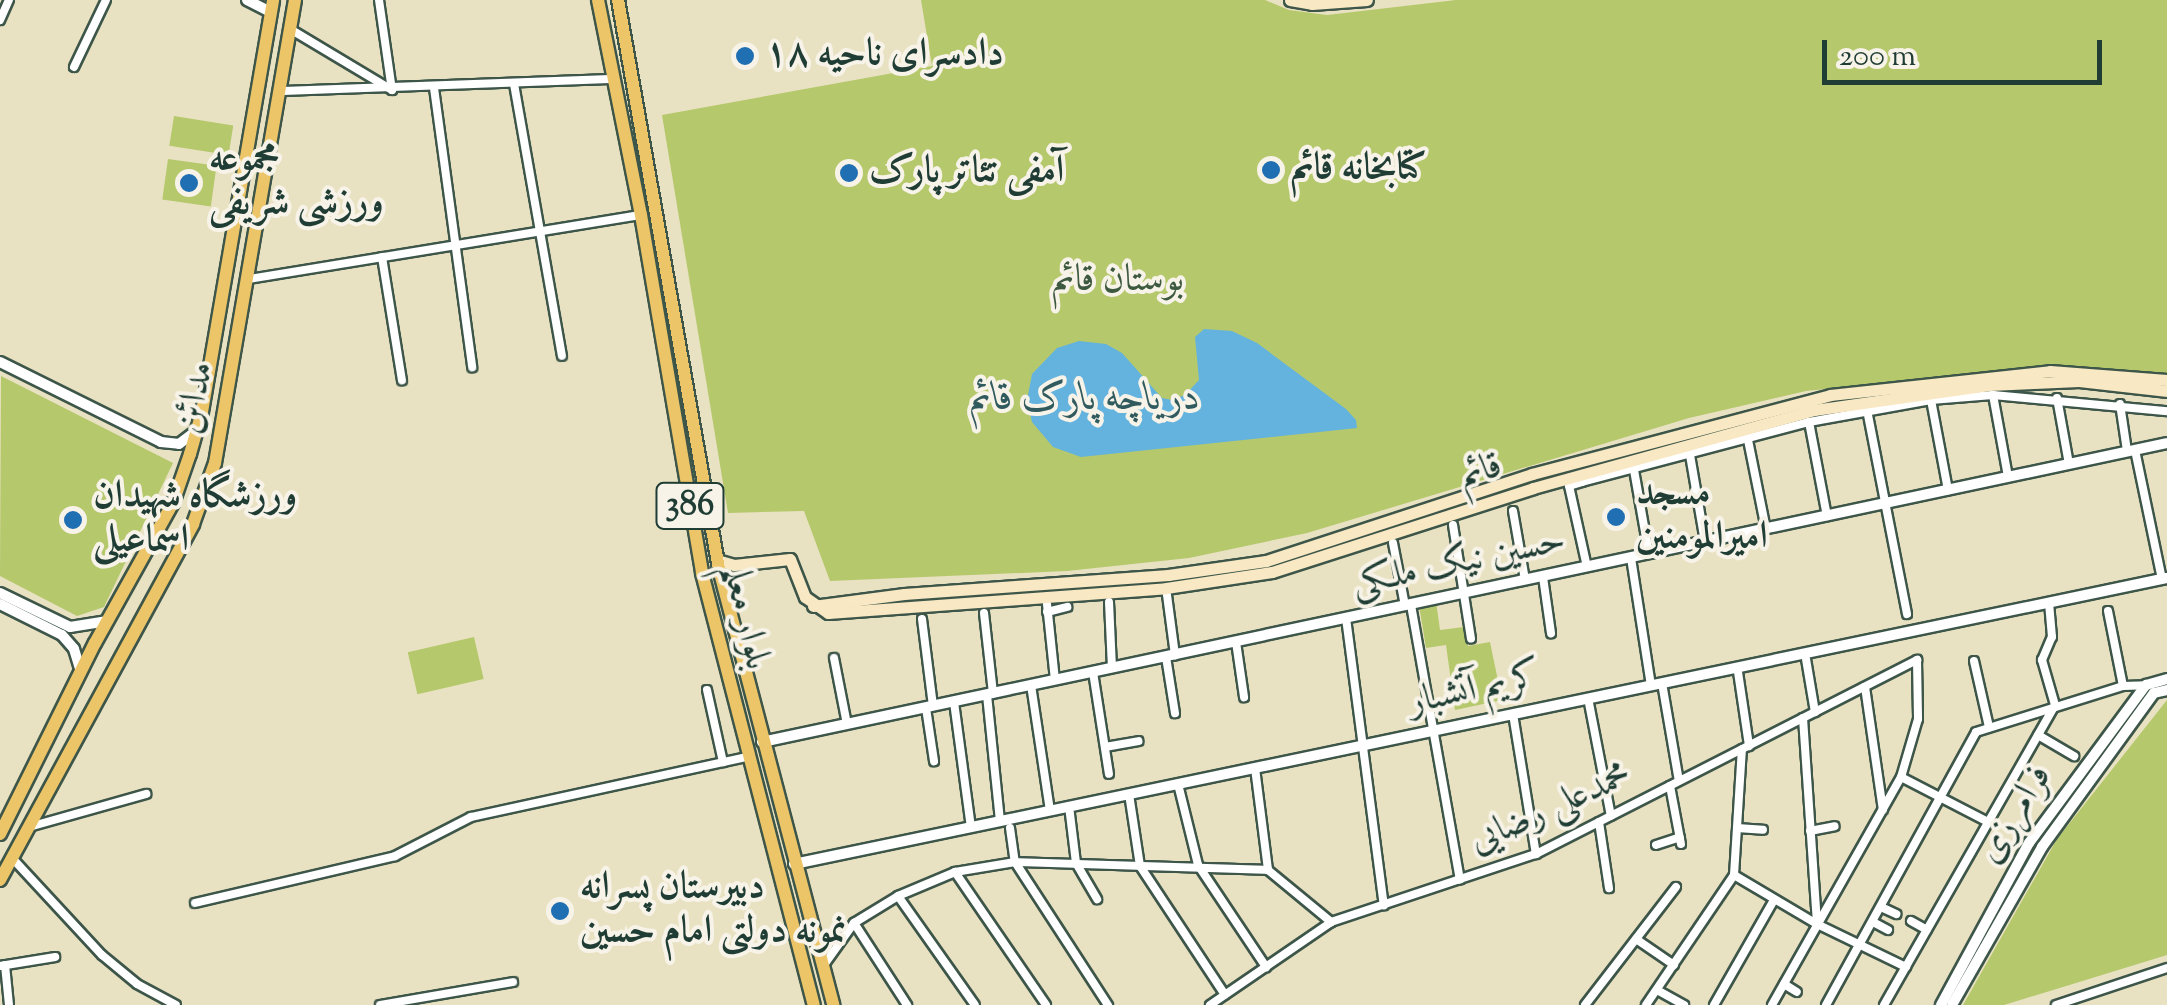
<!DOCTYPE html>
<meta charset="utf-8">
<style>
body{margin:0}
#map{position:relative;width:2167px;height:1005px;overflow:hidden;background:#e9e2c2;font-family:"Sorts Mill Goudy",Amiri,serif}
div>[style]{position:absolute}
[style*='--x']{left:calc(var(--x)*1px);top:calc(var(--y)*1px);width:calc(var(--w)*1px);rotate:calc(var(--a)*1deg)}
.green>*{inset:0;background:#b5c86c;transform-origin:0 0}
.water>*{inset:0;background:#64b3de}
.roads{filter:drop-shadow(2px 0 #3d5649) drop-shadow(-2px 0 #3d5649) drop-shadow(0 2px #3d5649) drop-shadow(0 -2px #3d5649)}
.minor>*{height:8px;margin:-4px;padding:0 4px;transform-origin:4px;border-radius:4px;background:#fff}
.tertiary>*{height:10px;margin:-5px;padding:0 5px;transform-origin:5px;border-radius:5px;background:#fff}
.secondary>*{height:11px;margin:-5.5px;padding:0 5.5px;transform-origin:5.5px;border-radius:5.5px;background:#f8e8c3}
.primary>*{height:12px;margin:-6px;padding:0 6px;transform-origin:6px;border-radius:6px;background:#edc569}
.dots>*{width:28px;height:28px;translate:-50% -50%;box-sizing:border-box;border:5px solid #f7f3e8;border-radius:50%}
span{translate:-50% -50%;white-space:nowrap;text-align:center;line-height:1.15;-webkit-text-stroke:8px #f7f3e8;paint-order:stroke}
.shield-label span{padding:2px 8px;background:#f7f3e8;border:2px solid;border-radius:8px;-webkit-text-stroke-width:0}
.shield-label{font-size:35px;color:#1f3d34;font-weight:700}
.poi-label{font-size:38px;color:#1f3d34;font-weight:700}
.left{translate:0 -50%;text-align:left}
.park-label{font-size:38px;color:#3d593f}
.street-label{font-size:38px;color:#1f3d34}
.water-label{font-size:40px;color:#305a5e;font-style:italic}
.scale{position:absolute;left:1822px;top:40px;width:280px;height:45px;box-sizing:border-box;border:5px solid #1f3d34;border-top:0;padding-left:12px;font-size:30px;line-height:35px;white-space:nowrap;color:#1f3d34;-webkit-text-stroke:8px #f7f3e8;paint-order:stroke}
</style>
<div id="map">
<div class="green">
<div style="clip-path:polygon(921px 0,1265px 0,1289px 10px,1327px 15px,1456px 0,2167px 0,2167px 375px,2062px 365px,1806px 391px,1689px 418px,1307px 533px,1189px 558px,1067px 571px,830px 581px,804px 511px,728px 513px,662px 115px,932px 66px)"></div>
<div style="left:174px;top:116px;width:60px;height:30px;rotate:9deg"></div>
<div style="left:168px;top:159px;width:49px;height:41px;rotate:8deg"></div>
<div style="clip-path:polygon(1px 376px,173px 463px,104px 607px,77px 616px,0 576px)"></div>
<div style="clip-path:polygon(1436px 601px,1440px 630px,1464px 627px,1468px 646px,1490px 642px,1502px 700px,1455px 710px,1446px 645px,1426px 648px,1419px 605px)"></div>
<div style="left:474px;top:637px;width:43px;height:68px;rotate:77deg"></div>
<div style="clip-path:polygon(2167px 700px,2167px 955px,2004px 1005px,1963px 1005px,2057px 839px)"></div>
</div>
<div class="water">
<div style="clip-path:polygon(1204px 329px,1232px 331px,1257px 343px,1346px 409px,1356px 420px,1357px 428px,1081px 457px,1053px 447px,1032px 422px,1027px 400px,1032px 374px,1057px 348px,1079px 341px,1106px 344px,1122px 353px,1162px 398px,1172px 400px,1185px 395px,1199px 380px,1195px 337px)"></div>
</div>
<div class="roads">
<div class="minor">
<div style="--x:379;--y:0;--w:91;--a:81.8"></div>
<div style="--x:0;--y:20;--w:22;--a:-66"></div>
<div style="--x:290;--y:29;--w:119;--a:30.9"></div>
<div style="--x:74;--y:67;--w:74;--a:-64.5"></div>
<div style="--x:514;--y:84;--w:276;--a:80"></div>
<div style="--x:434;--y:88;--w:282;--a:82.2"></div>
<div style="--x:280;--y:91;--w:333;--a:-2.1"></div>
<div style="--x:382;--y:257;--w:125;--a:80.8"></div>
<div style="--x:249;--y:279;--w:397;--a:-9.3"></div>
<div style="--x:1993;--y:395;--w:83;--a:79.6"></div>
<div style="--x:2057;--y:398;--w:67;--a:79.7"></div>
<div style="--x:1931;--y:400;--w:92;--a:79.3"></div>
<div style="--x:2120;--y:404;--w:48;--a:81.5"></div>
<div style="--x:1867;--y:410;--w:208;--a:78.9"></div>
<div style="--x:1809;--y:422;--w:96;--a:79.2"></div>
<div style="--x:1748;--y:440;--w:91;--a:78.6"></div>
<div style="--x:2135;--y:450;--w:132;--a:78.2"></div>
<div style="--x:1690;--y:455;--w:88;--a:80.2"></div>
<div style="--x:1634;--y:470;--w:85;--a:79.9"></div>
<div style="--x:1513;--y:511;--w:70;--a:80.1"></div>
<div style="--x:1453;--y:525;--w:115;--a:81"></div>
<div style="--x:1393;--y:543;--w:64;--a:79.2"></div>
<div style="--x:1631;--y:558;--w:129;--a:81.1"></div>
<div style="--x:1587;--y:567;--w:83;--a:-102.5"></div>
<div style="--x:1569;--y:486;--w:14;--a:-17"></div>
<div style="--x:1582;--y:482;--w:235;--a:-14.8"></div>
<div style="--x:1809;--y:422;--w:124;--a:-10.2"></div>
<div style="--x:1931;--y:400;--w:62;--a:-4.6"></div>
<div style="--x:1993;--y:395;--w:175;--a:5.3"></div>
<div style="--x:1543;--y:577;--w:57;--a:81.9"></div>
<div style="--x:1167;--y:595;--w:61;--a:82.4"></div>
<div style="--x:1109;--y:602;--w:66;--a:87.4"></div>
<div style="--x:1047;--y:604;--w:76;--a:84"></div>
<div style="--x:1411;--y:605;--w:279;--a:79.9"></div>
<div style="--x:2108;--y:611;--w:76;--a:78.7"></div>
<div style="--x:1047;--y:612;--w:21;--a:-14"></div>
<div style="--x:984;--y:613;--w:81;--a:83.6"></div>
<div style="--x:1346;--y:618;--w:290;--a:82.5"></div>
<div style="--x:922;--y:619;--w:88;--a:82.8"></div>
<div style="--x:1236;--y:642;--w:56;--a:81.7"></div>
<div style="--x:1166;--y:657;--w:57;--a:80.9"></div>
<div style="--x:834;--y:658;--w:67;--a:78.9"></div>
<div style="--x:1806;--y:659;--w:54;--a:80.4"></div>
<div style="--x:1974;--y:661;--w:68;--a:77.2"></div>
<div style="--x:1093;--y:672;--w:103;--a:81.1"></div>
<div style="--x:1738;--y:672;--w:75;--a:81.5"></div>
<div style="--x:1662;--y:683;--w:99;--a:80.2"></div>
<div style="--x:1031;--y:685;--w:126;--a:81.4"></div>
<div style="--x:1865;--y:687;--w:124;--a:81.7"></div>
<div style="--x:707;--y:690;--w:74;--a:77.5"></div>
<div style="--x:987;--y:695;--w:127;--a:84.1"></div>
<div style="--x:1588;--y:698;--w:120;--a:79"></div>
<div style="--x:954;--y:702;--w:126;--a:82.3"></div>
<div style="--x:926;--y:708;--w:54;--a:81.4"></div>
<div style="--x:1513;--y:714;--w:142;--a:80.7"></div>
<div style="--x:1803;--y:718;--w:206;--a:86.1"></div>
<div style="--x:2038;--y:735;--w:42;--a:30.3"></div>
<div style="--x:1105;--y:747;--w:34;--a:-10"></div>
<div style="--x:1255;--y:768;--w:103;--a:82.7"></div>
<div style="--x:1901;--y:777;--w:98;--a:27.3"></div>
<div style="--x:1178;--y:784;--w:83;--a:76.1"></div>
<div style="--x:1198;--y:865;--w:123;--a:56.3"></div>
<div style="--x:1670;--y:786;--w:59;--a:79.3"></div>
<div style="--x:1129;--y:794;--w:73;--a:81.3"></div>
<div style="--x:1140;--y:866;--w:154;--a:56.6"></div>
<div style="--x:1069;--y:806;--w:57;--a:83"></div>
<div style="--x:1076;--y:863;--w:42;--a:59.7"></div>
<div style="--x:1599;--y:822;--w:67;--a:81.4"></div>
<div style="--x:29;--y:827;--w:122;--a:-15.8"></div>
<div style="--x:1010;--y:828;--w:34;--a:82"></div>
<div style="--x:1015;--y:862;--w:171;--a:57"></div>
<div style="--x:1737;--y:828;--w:26;--a:4"></div>
<div style="--x:1810;--y:831;--w:25;--a:-11"></div>
<div style="--x:1656;--y:845;--w:25;--a:-18"></div>
<div style="--x:13;--y:859;--w:131;--a:47.2"></div>
<div style="--x:102;--y:955;--w:45;--a:39.6"></div>
<div style="--x:137;--y:984;--w:44;--a:28.3"></div>
<div style="--x:955;--y:872;--w:161;--a:55.6"></div>
<div style="--x:1734;--y:875;--w:96;--a:30.6"></div>
<div style="--x:1817;--y:924;--w:99;--a:25.8"></div>
<div style="--x:898;--y:896;--w:133;--a:54.8"></div>
<div style="--x:195;--y:903;--w:205;--a:-13.2"></div>
<div style="--x:395;--y:856;--w:85;--a:-27.2"></div>
<div style="--x:471;--y:817;--w:281;--a:-12.3"></div>
<div style="--x:1881;--y:907;--w:17;--a:25"></div>
<div style="--x:1911;--y:921;--w:18;--a:29"></div>
<div style="--x:1873;--y:922;--w:17;--a:28"></div>
<div style="--x:854;--y:923;--w:98;--a:57.1"></div>
<div style="--x:1636;--y:939;--w:46;--a:34.4"></div>
<div style="--x:5;--y:965;--w:40;--a:84.3"></div>
<div style="--x:824;--y:965;--w:52;--a:-54.5"></div>
<div style="--x:854;--y:923;--w:52;--a:-31.5"></div>
<div style="--x:898;--y:896;--w:62;--a:-22.8"></div>
<div style="--x:955;--y:872;--w:61;--a:-9.5"></div>
<div style="--x:1015;--y:862;--w:253;--a:1.8"></div>
<div style="--x:1268;--y:870;--w:82;--a:39.5"></div>
<div style="--x:0;--y:966;--w:56;--a:-9.3"></div>
<div style="--x:1784;--y:984;--w:15;--a:32"></div>
<div style="--x:1657;--y:990;--w:31;--a:29"></div>
<div style="--x:380;--y:1005;--w:135;--a:-9.8"></div>
<div style="--x:1210;--y:1005;--w:147;--a:-34.4"></div>
<div style="--x:1331;--y:922;--w:216;--a:-18.4"></div>
<div style="--x:1536;--y:854;--w:428;--a:-27"></div>
<div style="--x:1917;--y:660;--w:59;--a:89"></div>
<div style="--x:1918;--y:719;--w:60;--a:106.3"></div>
<div style="--x:1901;--y:777;--w:262;--a:119.5"></div>
<div style="--x:1585;--y:1005;--w:149;--a:-52.4"></div>
<div style="--x:1646;--y:1005;--w:157;--a:-55.9"></div>
<div style="--x:1734;--y:875;--w:126;--a:-86.4"></div>
<div style="--x:1714;--y:1005;--w:121;--a:-60.3"></div>
<div style="--x:1826;--y:1005;--w:311;--a:-61.2"></div>
<div style="--x:1976;--y:732;--w:154;--a:-17.4"></div>
<div style="--x:2123;--y:686;--w:23;--a:-2"></div>
<div style="--x:1884;--y:1005;--w:345;--a:-60.3"></div>
<div style="--x:2055;--y:705;--w:47;--a:-106.1"></div>
<div style="--x:2042;--y:660;--w:25;--a:-67"></div>
<div style="--x:2052;--y:637;--w:35;--a:-95"></div>
<div style="--x:2056;--y:1005;--w:117;--a:-18.4"></div>
</div>
<div class="tertiary">
<div style="--x:247;--y:0;--w:27;--a:27"></div>
<div style="--x:0;--y:362;--w:180;--a:26.4"></div>
<div style="--x:161;--y:442;--w:18;--a:6"></div>
<div style="--x:179;--y:444;--w:21;--a:-37"></div>
<div style="--x:0;--y:593;--w:78;--a:25.9"></div>
<div style="--x:70;--y:627;--w:38;--a:-9"></div>
<div style="--x:0;--y:604;--w:69;--a:26.6"></div>
<div style="--x:62;--y:635;--w:18;--a:49"></div>
<div style="--x:74;--y:649;--w:24;--a:73"></div>
<div style="--x:762;--y:742;--w:1436;--a:-12.01"></div>
<div style="--x:794;--y:864;--w:1402;--a:-11.77"></div>
<div style="--x:1941;--y:1005;--w:184;--a:-61.5"></div>
<div style="--x:2029;--y:843;--w:197;--a:-53.5"></div>
<div style="--x:2146;--y:685;--w:22;--a:-16"></div>
<div style="--x:1952;--y:1005;--w:182;--a:-60.3"></div>
<div style="--x:2042;--y:847;--w:190;--a:-54"></div>
<div style="--x:2154;--y:693;--w:13;--a:-13"></div>
</div>
<div class="secondary">
<div style="--x:1290;--y:0;--w:22;--a:10"></div>
<div style="--x:1312;--y:4;--w:55;--a:-4.2"></div>
<div style="--x:717;--y:560;--w:18;--a:16"></div>
<div style="--x:734;--y:565;--w:56;--a:-6.1"></div>
<div style="--x:790;--y:559;--w:41;--a:68.5"></div>
<div style="--x:805;--y:597;--w:28;--a:35"></div>
<div style="--x:828;--y:613;--w:339;--a:-4.2"></div>
<div style="--x:1166;--y:588;--w:107;--a:-8.6"></div>
<div style="--x:1272;--y:572;--w:274;--a:-17.8"></div>
<div style="--x:1533;--y:488;--w:292;--a:-15.5"></div>
<div style="--x:1814;--y:410;--w:177;--a:-8.1"></div>
<div style="--x:1989;--y:385;--w:90;--a:-2.5"></div>
<div style="--x:2079;--y:381;--w:89;--a:6.5"></div>
<div style="--x:813;--y:606;--w:92;--a:-7.5"></div>
<div style="--x:904;--y:594;--w:265;--a:-4.1"></div>
<div style="--x:1168;--y:575;--w:99;--a:-8.1"></div>
<div style="--x:1266;--y:561;--w:280;--a:-18.1"></div>
<div style="--x:1532;--y:474;--w:308;--a:-14.8"></div>
<div style="--x:1830;--y:395;--w:221;--a:-6.2"></div>
<div style="--x:2050;--y:371;--w:117;--a:4.4"></div>
</div>
<div class="primary">
<div style="--x:598;--y:0;--w:219;--a:78.7"></div>
<div style="--x:641;--y:215;--w:363;--a:80.3"></div>
<div style="--x:702;--y:573;--w:446;--a:75.5"></div>
<div style="--x:618;--y:0;--w:578;--a:79.93"></div>
<div style="--x:719;--y:569;--w:451;--a:75.3"></div>
<div style="--x:0;--y:834;--w:213;--a:-63.6"></div>
<div style="--x:95;--y:643;--w:160;--a:-60.9"></div>
<div style="--x:173;--y:503;--w:52;--a:-70.9"></div>
<div style="--x:190;--y:454;--w:44;--a:-74.1"></div>
<div style="--x:202;--y:412;--w:418;--a:-80.2"></div>
<div style="--x:0;--y:880;--w:405;--a:-61.5"></div>
<div style="--x:193;--y:524;--w:65;--a:-70.2"></div>
<div style="--x:215;--y:463;--w:470;--a:-80.2"></div>
</div>
</div>
<div class="dots">
<div style="left:745px;top:56px;background:#1f6fb2"></div>
<div style="left:1271px;top:170px;background:#1f6fb2"></div>
<div style="left:849px;top:173px;background:#1f6fb2"></div>
<div style="left:189px;top:183px;background:#1f6fb2"></div>
<div style="left:1616px;top:517px;background:#1f6fb2"></div>
<div style="left:73px;top:520px;background:#1f6fb2"></div>
<div style="left:560px;top:911px;background:#1f6fb2"></div>
</div>
<div class="shield-label">
<span style="left:690px;top:506px">386</span>
</div>
<div class="poi-label">
<span class="left" style="left:765px;top:56px">دادسرای ناحیه ۱۸</span>
<span class="left" style="left:209px;top:183px">مجموعه<br>ورزشی شریفی</span>
<span class="left" style="left:1291px;top:170px">کتابخانه قائم</span>
<span class="left" style="left:869px;top:173px">آمفی تئاتر پارک</span>
<span class="left" style="left:1636px;top:517px">مسجد<br>امیرالمومنین</span>
<span class="left" style="left:93px;top:520px">ورزشگاه شهیدان<br>اسماعیلی</span>
<span class="left" style="left:580px;top:911px">دبیرستان پسرانه<br>نمونه دولتی امام حسین</span>
</div>
<div class="park-label">
<span style="left:1118px;top:282px">بوستان قائم</span>
</div>
<div class="street-label">
<span style="left:197px;top:398px;rotate:-79deg">مدائن</span>
<span style="left:1481px;top:473px;rotate:-18deg">قائم</span>
<span style="left:1459px;top:564px;rotate:-12deg">حسین نیک ملکی</span>
<span style="left:744px;top:617px;rotate:77deg">بلوار معلم</span>
<span style="left:1475px;top:691px;rotate:-12deg">کریم آتشبار</span>
<span style="left:1551px;top:810px;rotate:-24deg">محمدعلی رضایی</span>
<span style="left:2016px;top:815px;rotate:-58deg">فرامرزی</span>
</div>
<div class="water-label">
<span style="left:1085px;top:400px">دریاچه پارک قائم</span>
</div>
<div class="scale">200 m</div>
</div>
